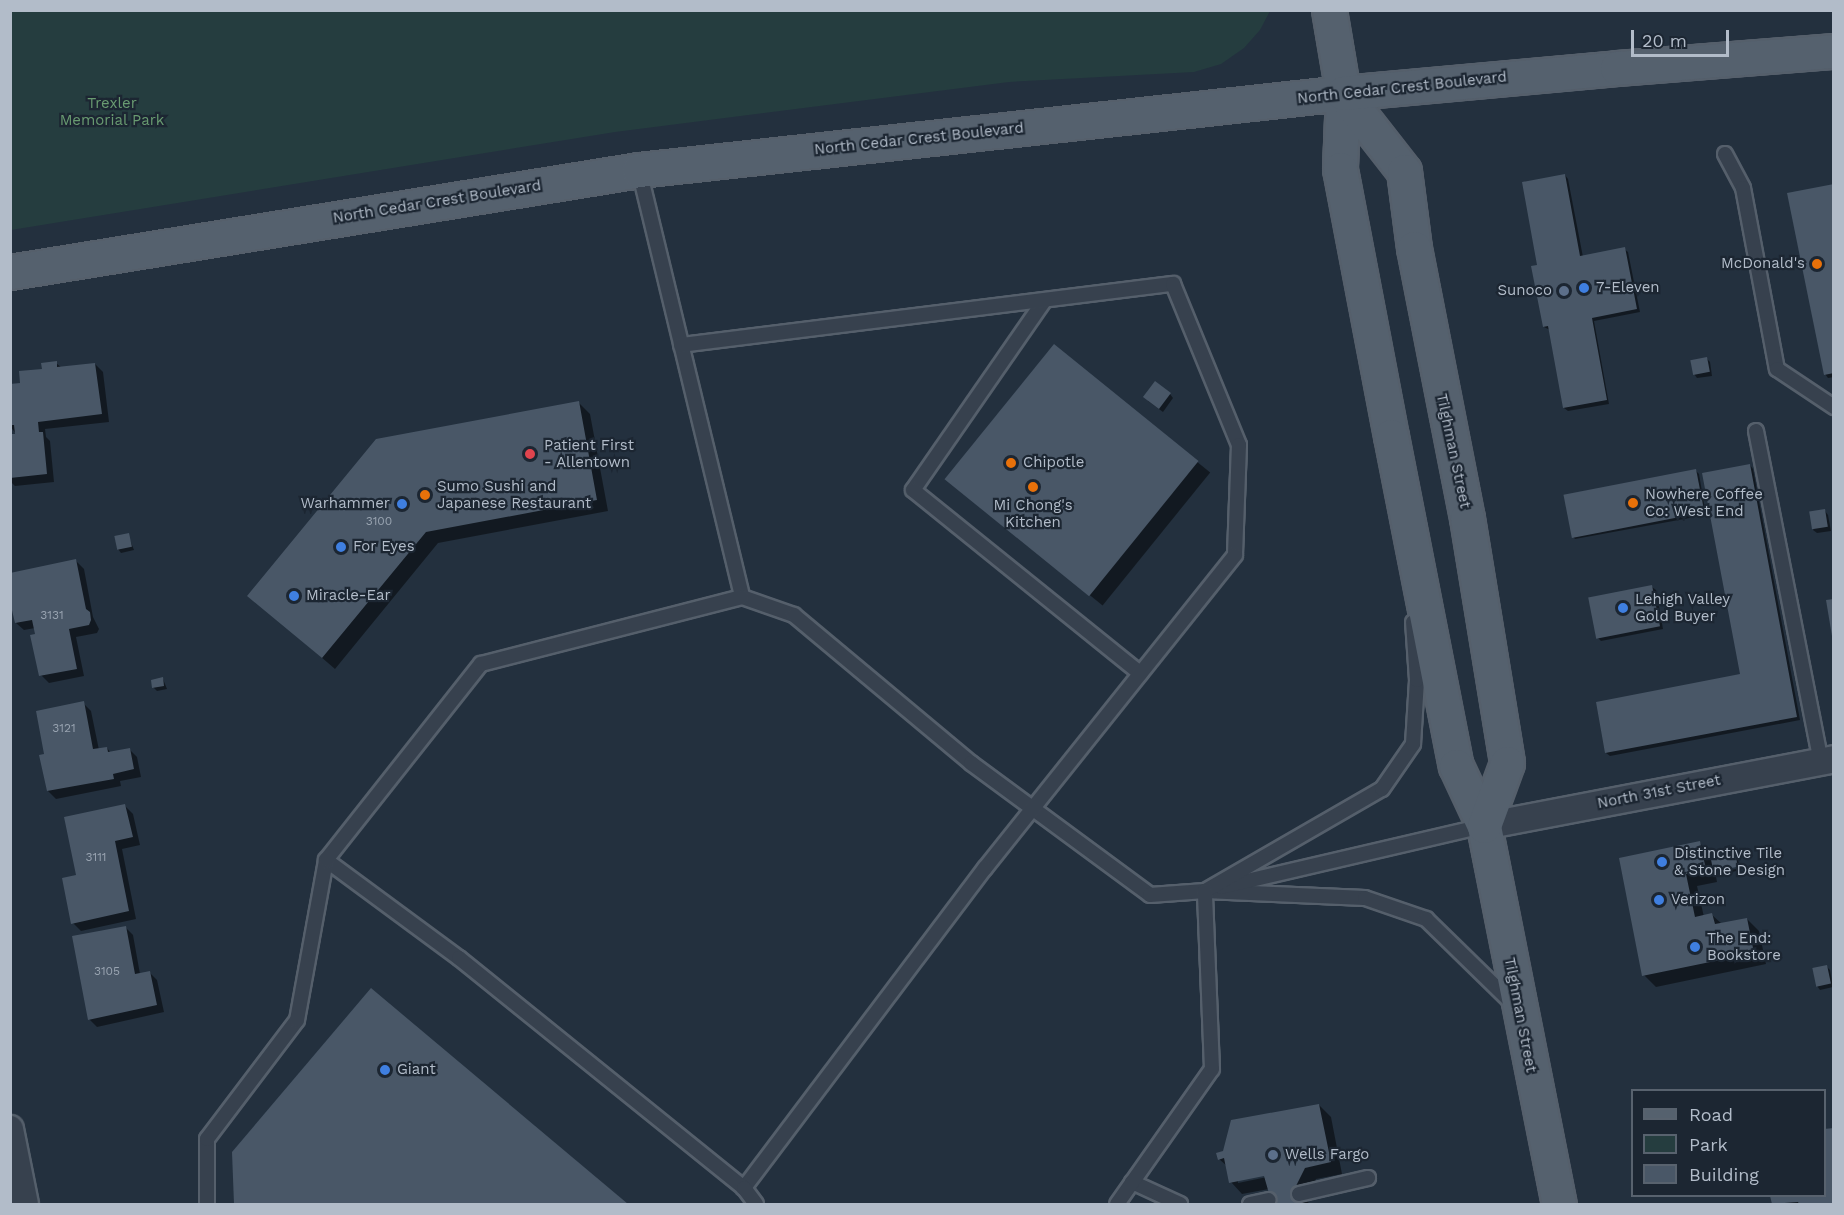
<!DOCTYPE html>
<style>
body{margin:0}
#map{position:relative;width:1844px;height:1215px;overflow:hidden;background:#23303e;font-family:"Work Sans",sans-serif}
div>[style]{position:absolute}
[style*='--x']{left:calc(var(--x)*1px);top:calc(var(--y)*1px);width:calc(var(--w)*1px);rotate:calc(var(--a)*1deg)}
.green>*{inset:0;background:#253d3f}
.shadow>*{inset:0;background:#0007;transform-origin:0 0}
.building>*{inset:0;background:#495767;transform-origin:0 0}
.roads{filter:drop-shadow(2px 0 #555f6b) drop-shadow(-2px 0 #555f6b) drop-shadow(0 2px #555f6b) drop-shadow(0 -2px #555f6b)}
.lane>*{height:14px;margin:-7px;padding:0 7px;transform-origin:7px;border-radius:7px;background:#37414e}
.street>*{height:26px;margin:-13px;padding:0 13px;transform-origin:13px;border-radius:13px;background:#37414e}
.primary>*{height:33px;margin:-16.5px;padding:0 16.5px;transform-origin:16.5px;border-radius:16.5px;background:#55616e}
.dots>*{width:16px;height:16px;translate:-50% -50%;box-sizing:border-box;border:3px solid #1c2632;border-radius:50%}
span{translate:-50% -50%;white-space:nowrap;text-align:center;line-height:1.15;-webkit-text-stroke:4.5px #1c2632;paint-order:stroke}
.number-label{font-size:12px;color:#98a3b0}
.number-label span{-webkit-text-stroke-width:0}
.street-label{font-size:15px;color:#b2bcc9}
.park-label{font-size:15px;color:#699b71}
.poi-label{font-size:15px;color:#b2bcc9}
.right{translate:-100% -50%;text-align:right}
.left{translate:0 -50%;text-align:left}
.frame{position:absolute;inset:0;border:12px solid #b2bcc9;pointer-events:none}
.legend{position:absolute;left:1631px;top:1089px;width:195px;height:108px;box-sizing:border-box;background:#1c2632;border:2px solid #58626e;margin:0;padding:8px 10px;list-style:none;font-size:18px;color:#b2bcc9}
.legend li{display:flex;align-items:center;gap:12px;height:30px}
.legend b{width:30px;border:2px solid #58626e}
.scale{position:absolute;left:1631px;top:30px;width:98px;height:27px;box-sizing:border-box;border:3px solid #b2bcc9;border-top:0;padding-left:8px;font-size:18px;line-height:21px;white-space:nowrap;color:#b2bcc9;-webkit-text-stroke:4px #1c2632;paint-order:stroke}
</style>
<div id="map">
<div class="green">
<div style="clip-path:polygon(11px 10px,1270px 10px,1270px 11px,1260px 30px,1244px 48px,1221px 64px,1194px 72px,1009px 82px,615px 132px,11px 230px)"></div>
</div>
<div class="shadow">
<div style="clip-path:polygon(1565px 175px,1568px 179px,1583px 257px,1624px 249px,1628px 252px,1640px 312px,1594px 321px,1609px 404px,1568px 411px,1564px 408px,1550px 330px,1544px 327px,1539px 266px)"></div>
<div style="clip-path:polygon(1834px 185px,1834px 377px,1828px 378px,1825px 374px)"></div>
<div style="left:1054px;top:346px;width:201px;height:171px;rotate:39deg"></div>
<div style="clip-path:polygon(1706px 358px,1710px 362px,1712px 376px,1697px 378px,1694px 374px)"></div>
<div style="clip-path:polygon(56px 363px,62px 368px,95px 364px,103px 372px,109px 422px,45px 429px,46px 437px,50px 441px,54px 482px,15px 486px,10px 481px,10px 436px,17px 435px,10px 426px,10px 386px,22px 385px)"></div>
<div style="clip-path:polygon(1170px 394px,1173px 398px,1163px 412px,1148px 401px)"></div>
<div style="clip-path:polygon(578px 402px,590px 414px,608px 511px,438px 543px,335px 669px,249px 595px)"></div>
<div style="clip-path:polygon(1750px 465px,1753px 469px,1800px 720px,1610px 756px,1606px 753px,1742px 676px)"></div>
<div style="clip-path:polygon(1696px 471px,1699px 474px,1706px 515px,1575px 539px,1572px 535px)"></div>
<div style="clip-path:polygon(1825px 511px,1828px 515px,1831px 531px,1817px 533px,1813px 530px)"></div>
<div style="clip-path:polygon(128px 535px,134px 550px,121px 553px,118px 549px)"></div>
<div style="clip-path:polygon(76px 561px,84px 569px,93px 617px,99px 629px,97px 633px,76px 637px,84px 676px,49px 683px,41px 675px,35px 628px,24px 630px,16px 623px)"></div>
<div style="clip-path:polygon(1652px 587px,1656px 590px,1663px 629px,1601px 641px,1597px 637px)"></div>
<div style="clip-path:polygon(163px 679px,167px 689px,157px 691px,153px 687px)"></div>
<div style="clip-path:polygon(83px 703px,91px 711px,99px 750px,107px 748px,111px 753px,129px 749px,137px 757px,141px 777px,120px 781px,121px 786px,56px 799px,48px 791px,46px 755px)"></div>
<div style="clip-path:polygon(125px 806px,133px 814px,140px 845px,122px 849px,136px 919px,81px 931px,73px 923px,78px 876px)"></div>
<div style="clip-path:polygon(1700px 843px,1712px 858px,1735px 853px,1740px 865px,1715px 871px,1717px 882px,1697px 886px,1704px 917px,1712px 915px,1722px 924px,1747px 919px,1759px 931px,1766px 964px,1656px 987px,1644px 975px,1620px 859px)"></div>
<div style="clip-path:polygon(1741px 868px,1741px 870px,1718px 875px,1716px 873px)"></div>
<div style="clip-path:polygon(125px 927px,133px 935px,140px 974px,150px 973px,157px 980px,164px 1012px,97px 1027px,89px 1019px)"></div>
<div style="clip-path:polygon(1827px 967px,1830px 970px,1833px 987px,1820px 990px,1817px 986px)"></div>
<div style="clip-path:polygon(371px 990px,627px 1204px,235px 1204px,233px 1152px)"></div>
<div style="clip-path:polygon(evenodd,1319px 1105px,1331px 1117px,1342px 1174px,1316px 1179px,1307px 1199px,1309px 1204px,1273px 1204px,1269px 1189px,1242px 1194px,1231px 1182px,1228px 1167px,1219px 1159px,1319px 1105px,1271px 1173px,1272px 1176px,1238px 1183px,1238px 1180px,1271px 1173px)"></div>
<div style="clip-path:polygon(1834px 1129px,1834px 1204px,1773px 1204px,1772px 1196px,1824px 1196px)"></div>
</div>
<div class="building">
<div style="clip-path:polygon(1565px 174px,1580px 256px,1625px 247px,1637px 309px,1592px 318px,1607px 400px,1563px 408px,1548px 326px,1543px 327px,1531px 266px,1537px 265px,1522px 182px)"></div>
<div style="clip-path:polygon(1834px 184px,1834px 373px,1824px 375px,1787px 193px)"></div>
<div style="left:1054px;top:344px;width:186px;height:174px;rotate:39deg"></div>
<div style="left:1707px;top:357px;width:15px;height:17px;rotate:79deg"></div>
<div style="clip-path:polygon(57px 361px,57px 367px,95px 363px,102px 414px,38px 422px,39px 432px,43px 432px,47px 474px,10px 478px,10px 434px,15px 434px,14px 425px,10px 425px,10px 384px,20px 383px,19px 371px,42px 369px,41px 363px)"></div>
<div style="left:1155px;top:381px;width:20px;height:20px;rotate:37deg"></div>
<div style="clip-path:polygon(579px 401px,597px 500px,426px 532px,322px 658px,247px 596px,376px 439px)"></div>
<div style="clip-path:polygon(1750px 464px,1797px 717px,1605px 753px,1596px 702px,1740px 674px,1702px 473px)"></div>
<div style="left:1696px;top:469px;width:44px;height:135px;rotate:79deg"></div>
<div style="left:1825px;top:509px;width:18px;height:16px;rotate:81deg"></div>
<div style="left:129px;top:533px;width:14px;height:15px;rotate:78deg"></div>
<div style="clip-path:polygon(76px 559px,86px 609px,90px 612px,91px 620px,89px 625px,69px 629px,77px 669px,39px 676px,30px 635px,35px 634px,32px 620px,15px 623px,10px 602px,10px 573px)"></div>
<div style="left:1652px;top:585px;width:42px;height:65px;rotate:79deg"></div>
<div style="clip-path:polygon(1834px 599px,1834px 635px,1832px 636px,1826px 600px)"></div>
<div style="clip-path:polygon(163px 677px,164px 686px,152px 688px,151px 680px)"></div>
<div style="clip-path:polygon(84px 701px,93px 749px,107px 747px,108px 752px,130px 748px,134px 769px,113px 774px,114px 779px,47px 791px,39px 755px,44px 754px,36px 711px)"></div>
<div style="clip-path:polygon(125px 804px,133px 837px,115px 841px,129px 911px,71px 924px,62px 878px,76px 875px,64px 817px)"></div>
<div style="clip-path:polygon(1700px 841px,1706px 870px,1686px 874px,1695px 917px,1712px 913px,1715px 924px,1747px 918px,1754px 953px,1642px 976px,1619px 858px)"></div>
<div style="left:1735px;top:852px;width:15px;height:25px;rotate:79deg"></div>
<div style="clip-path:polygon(126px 926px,135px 974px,150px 971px,157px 1005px,88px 1020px,72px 936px)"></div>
<div style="left:1827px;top:965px;width:19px;height:15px;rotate:78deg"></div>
<div style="clip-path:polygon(371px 988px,628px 1204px,234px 1204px,232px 1152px)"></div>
<div style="clip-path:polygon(1319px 1104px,1331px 1162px,1305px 1168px,1296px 1186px,1300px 1204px,1272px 1204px,1264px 1176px,1229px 1183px,1224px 1158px,1218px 1160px,1216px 1153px,1223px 1151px,1231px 1120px)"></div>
<div style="clip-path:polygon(1834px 1128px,1834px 1204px,1799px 1204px,1798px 1202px,1772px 1204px,1770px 1196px,1824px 1196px,1824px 1129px)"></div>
</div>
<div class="roads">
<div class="lane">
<div style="--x:1725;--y:154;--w:38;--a:62"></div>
<div style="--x:1743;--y:188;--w:184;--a:79.4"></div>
<div style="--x:1777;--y:369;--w:69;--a:33.7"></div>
<div style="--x:639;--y:170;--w:439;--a:76.4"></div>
<div style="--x:742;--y:597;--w:55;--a:19.1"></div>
<div style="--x:794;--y:615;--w:231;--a:39.9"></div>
<div style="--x:971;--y:763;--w:222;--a:36.4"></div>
<div style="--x:1150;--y:895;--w:55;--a:-4.2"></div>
<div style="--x:1205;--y:891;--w:160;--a:2.5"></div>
<div style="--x:1365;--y:898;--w:65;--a:19"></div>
<div style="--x:1426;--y:919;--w:122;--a:44.3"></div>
<div style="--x:1044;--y:301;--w:230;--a:124.7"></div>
<div style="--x:913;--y:490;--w:292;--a:38.9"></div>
<div style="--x:681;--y:345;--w:496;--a:-7.1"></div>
<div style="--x:1173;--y:284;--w:174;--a:67.7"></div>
<div style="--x:1239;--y:445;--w:110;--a:92.1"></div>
<div style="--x:1235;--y:555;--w:401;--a:128.6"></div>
<div style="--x:985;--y:868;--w:401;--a:127"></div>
<div style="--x:1756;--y:431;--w:337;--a:78.9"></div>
<div style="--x:326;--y:860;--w:165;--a:36.4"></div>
<div style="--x:459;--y:958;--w:366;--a:38.9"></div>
<div style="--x:744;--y:1188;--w:20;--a:53"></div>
<div style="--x:1221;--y:887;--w:269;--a:-13.1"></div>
<div style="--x:1205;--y:891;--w:204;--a:-30"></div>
<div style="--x:1382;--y:789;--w:55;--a:-55.4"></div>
<div style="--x:1413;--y:744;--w:64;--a:-86.4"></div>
<div style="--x:1417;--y:680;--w:58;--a:-93.9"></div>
<div style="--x:1132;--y:1182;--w:53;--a:24.6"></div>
<div style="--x:1299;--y:1194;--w:71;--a:-13.1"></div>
<div style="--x:207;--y:1204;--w:65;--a:-90"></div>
<div style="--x:207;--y:1139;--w:149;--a:-52.9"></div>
<div style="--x:297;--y:1020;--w:163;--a:-79.7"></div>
<div style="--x:326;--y:860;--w:250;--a:-51.7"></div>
<div style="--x:481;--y:664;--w:269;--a:-14.4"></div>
<div style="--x:1117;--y:1204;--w:165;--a:-54.9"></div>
<div style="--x:1212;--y:1069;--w:178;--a:-92.3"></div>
<div style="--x:1250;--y:1204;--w:19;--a:-12"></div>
</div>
<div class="street">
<div style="--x:1484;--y:826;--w:356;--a:-10.8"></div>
<div style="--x:10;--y:1129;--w:76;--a:78.7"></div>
</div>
<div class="primary">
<div style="--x:1329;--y:10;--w:84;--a:80.4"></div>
<div style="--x:1343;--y:93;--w:76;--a:92.3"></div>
<div style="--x:1340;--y:169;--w:272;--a:79.2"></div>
<div style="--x:1391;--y:436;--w:336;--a:78.9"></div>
<div style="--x:1456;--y:766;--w:66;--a:65"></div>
<div style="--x:1484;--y:826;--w:385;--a:78.8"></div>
<div style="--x:1343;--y:93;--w:99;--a:52"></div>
<div style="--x:1404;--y:171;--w:78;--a:82.6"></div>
<div style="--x:1414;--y:248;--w:275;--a:78.9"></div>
<div style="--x:1467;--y:518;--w:248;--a:80.7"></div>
<div style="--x:1507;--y:763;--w:67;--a:110.1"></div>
<div style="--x:10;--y:272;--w:637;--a:-9.21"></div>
<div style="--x:639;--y:170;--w:708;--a:-6.24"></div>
<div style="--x:1343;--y:93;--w:275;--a:-5.2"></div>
<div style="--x:1617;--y:68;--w:218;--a:-4.5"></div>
</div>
</div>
<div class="dots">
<div style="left:1817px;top:264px;background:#e8710a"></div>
<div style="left:1584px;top:288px;background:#3f7fe0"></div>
<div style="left:1564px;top:291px;background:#5c6f8a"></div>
<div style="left:530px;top:454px;background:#e0444e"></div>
<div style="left:1011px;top:463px;background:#e8710a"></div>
<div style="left:1033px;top:487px;background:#e8710a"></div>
<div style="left:425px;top:495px;background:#e8710a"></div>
<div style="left:1633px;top:503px;background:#e8710a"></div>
<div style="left:402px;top:504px;background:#3f7fe0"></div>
<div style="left:341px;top:547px;background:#3f7fe0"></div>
<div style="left:294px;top:596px;background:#3f7fe0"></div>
<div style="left:1623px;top:608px;background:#3f7fe0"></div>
<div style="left:1662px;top:862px;background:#3f7fe0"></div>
<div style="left:1659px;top:900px;background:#3f7fe0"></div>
<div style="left:1695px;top:947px;background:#3f7fe0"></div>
<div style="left:385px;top:1070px;background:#3f7fe0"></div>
<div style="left:1273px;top:1155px;background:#5c6f8a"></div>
</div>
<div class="number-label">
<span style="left:379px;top:522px">3100</span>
<span style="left:52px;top:616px">3131</span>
<span style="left:64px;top:729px">3121</span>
<span style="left:96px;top:858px">3111</span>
<span style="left:107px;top:972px">3105</span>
</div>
<div class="street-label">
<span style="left:1402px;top:88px;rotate:-6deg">North Cedar Crest Boulevard</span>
<span style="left:919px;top:139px;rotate:-6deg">North Cedar Crest Boulevard</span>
<span style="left:437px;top:202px;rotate:-9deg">North Cedar Crest Boulevard</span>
<span style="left:1453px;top:451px;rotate:78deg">Tilghman Street</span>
<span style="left:1659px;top:792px;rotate:-11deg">North 31st Street</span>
<span style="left:1520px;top:1015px;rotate:79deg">Tilghman Street</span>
</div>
<div class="park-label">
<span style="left:112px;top:112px">Trexler<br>Memorial Park</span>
</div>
<div class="poi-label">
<span class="right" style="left:1805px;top:264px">McDonald's</span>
<span class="left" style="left:1596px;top:288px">7-Eleven</span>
<span class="right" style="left:1552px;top:291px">Sunoco</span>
<span class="left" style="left:544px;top:454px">Patient First<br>- Allentown</span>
<span class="left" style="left:1023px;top:463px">Chipotle</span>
<span class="left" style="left:437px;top:495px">Sumo Sushi and<br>Japanese Restaurant</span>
<span class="left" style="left:1645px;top:503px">Nowhere Coffee<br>Co: West End</span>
<span class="right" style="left:390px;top:504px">Warhammer</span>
<span style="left:1033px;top:514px">Mi Chong's<br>Kitchen</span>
<span class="left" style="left:353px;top:547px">For Eyes</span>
<span class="left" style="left:306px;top:596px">Miracle-Ear</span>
<span class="left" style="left:1635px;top:608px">Lehigh Valley<br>Gold Buyer</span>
<span class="left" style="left:1674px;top:862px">Distinctive Tile<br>&amp; Stone Design</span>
<span class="left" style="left:1671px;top:900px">Verizon</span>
<span class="left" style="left:1707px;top:947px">The End:<br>Bookstore</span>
<span class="left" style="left:397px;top:1070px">Giant</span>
<span class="left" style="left:1285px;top:1155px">Wells Fargo</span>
</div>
<div class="frame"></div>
<ul class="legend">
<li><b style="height:8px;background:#55616e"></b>Road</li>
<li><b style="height:16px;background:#253d3f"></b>Park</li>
<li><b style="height:16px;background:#495767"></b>Building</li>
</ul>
<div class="scale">20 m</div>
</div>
